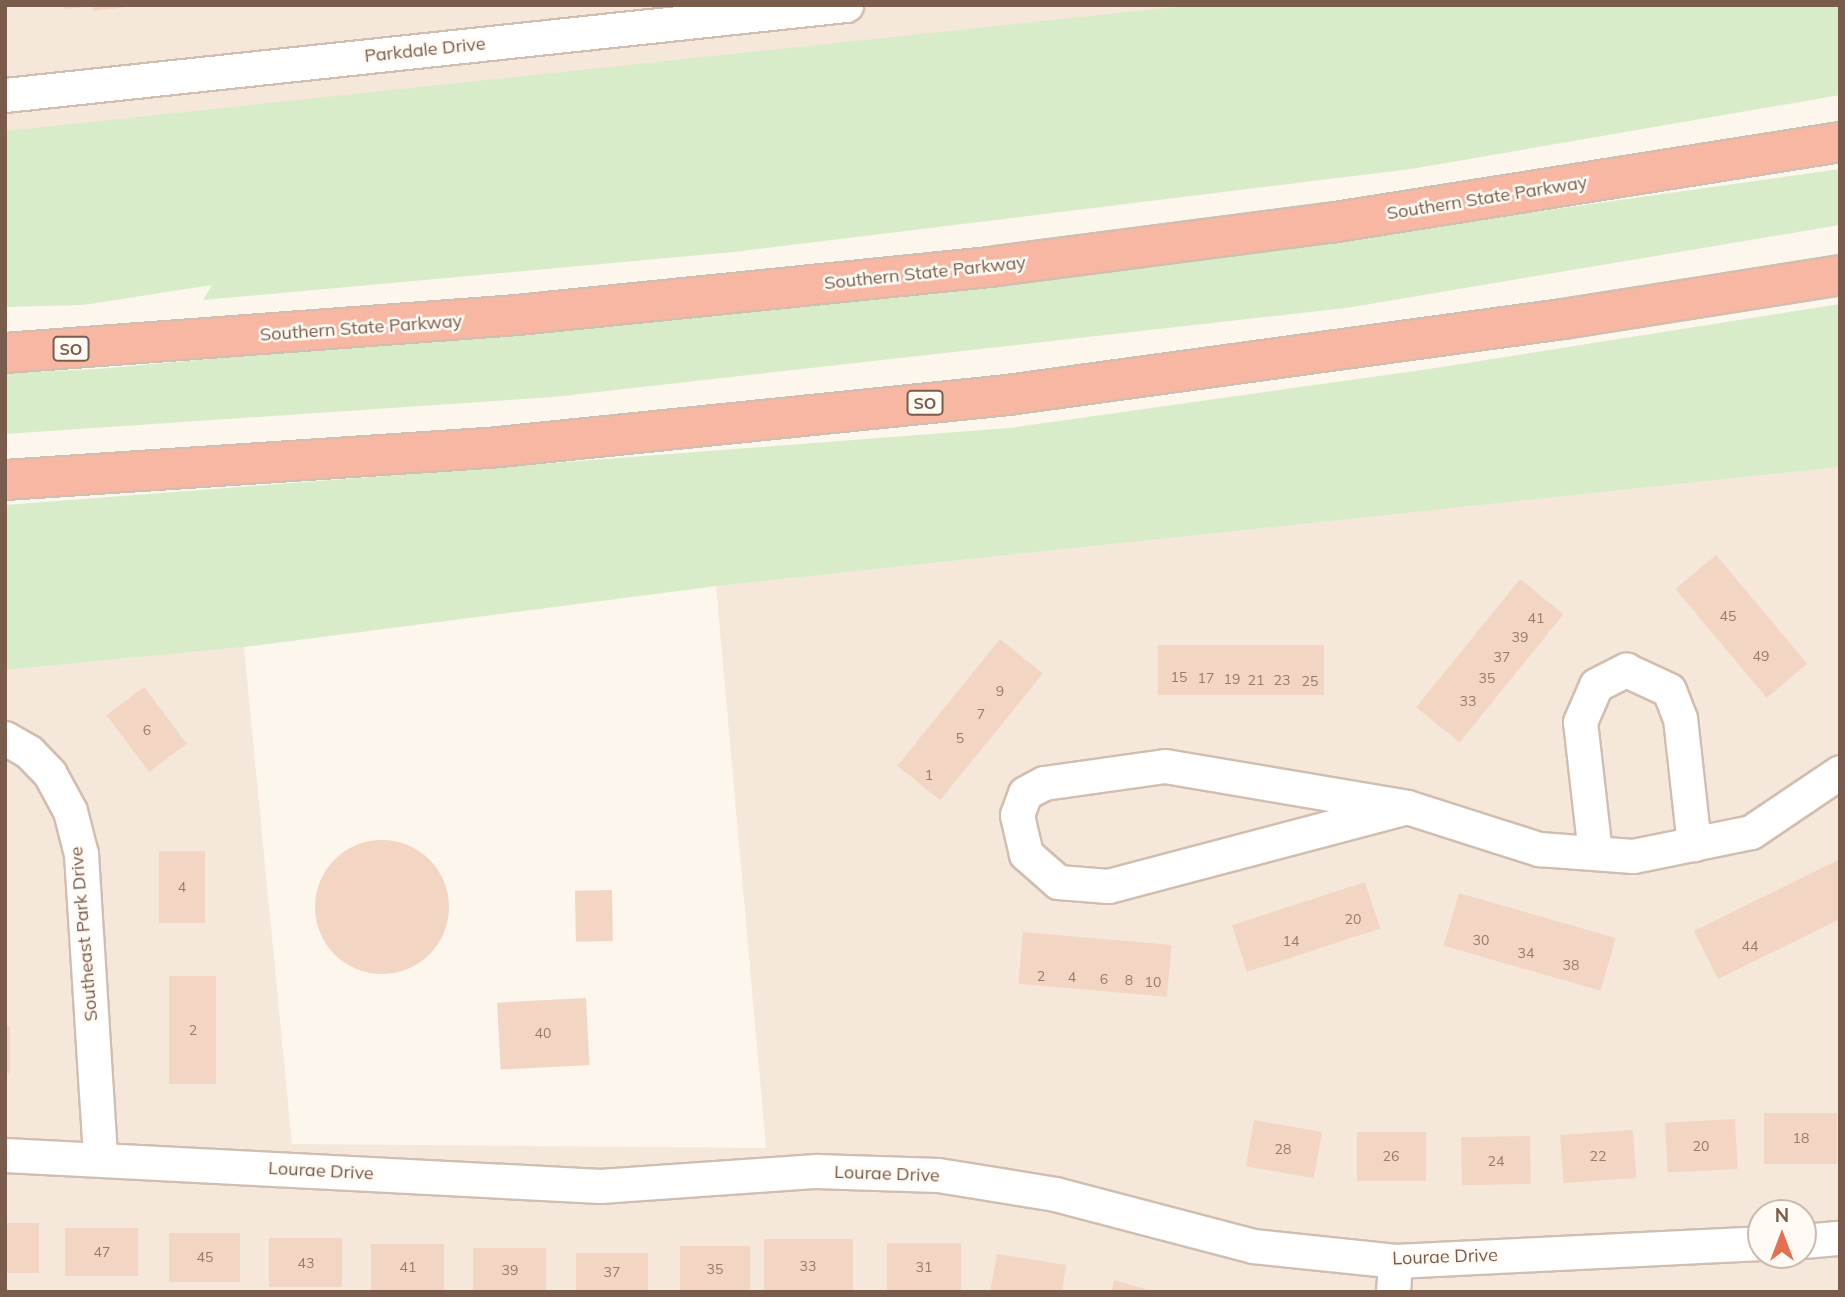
<!DOCTYPE html>
<style>
body{margin:0}
#map{position:relative;width:1845px;height:1297px;overflow:hidden;background:#fdf6ec;font-family:Mulish,sans-serif}
div>[style]{position:absolute}
[style*='--x']{left:calc(var(--x)*1px);top:calc(var(--y)*1px);width:calc(var(--w)*1px);rotate:calc(var(--a)*1deg)}
.residential>*{inset:0;background:#f5e8da}
.green>*{inset:0;background:#d8ecc9}
.building>*{inset:0;background:#f3d5c3;transform-origin:0 0}
.round{border-radius:50%}
.roads{filter:drop-shadow(2px 0 #d1beb0) drop-shadow(-2px 0 #d1beb0) drop-shadow(0 2px #d1beb0) drop-shadow(0 -2px #d1beb0)}
.minor>*{height:33px;margin:-16.5px;padding:0 16.5px;transform-origin:16.5px;border-radius:16.5px;background:#fff}
.highway>*{height:38px;margin:-19px;padding:0 19px;transform-origin:19px;border-radius:19px;background:#f7b7a3}
span{translate:-50% -50%;white-space:nowrap;text-align:center;line-height:1.15;-webkit-text-stroke:5px #fffaf3;paint-order:stroke}
.number-label{font-size:14px;color:#987a6a}
.number-label span{-webkit-text-stroke-width:0}
.shield-label span{padding:2px 5px;background:#fffaf3;border:2px solid;border-radius:5px;-webkit-text-stroke-width:0}
.shield-label{font-size:16px;color:#7a5c4d;font-weight:700}
.street-label{font-size:18px;color:#7a5c4d}
.frame{position:absolute;inset:0;border:7px solid #7a5c4d;pointer-events:none}
.north{position:absolute;left:1747px;top:1199px;width:70px;height:70px;box-sizing:border-box;background:#fffaf3;border:2px solid #cabbb1;border-radius:50%;rotate:0deg;font-size:19px;font-weight:700;line-height:28px;text-align:center;color:#7a5c4d}
.north::after{content:'';display:block;margin:auto;width:24px;height:32px;background:#e76f51;clip-path:polygon(50% 0,100% 100%,50% 72%,0 100%)}
</style>
<div id="map">
<div class="residential">
<div style="clip-path:polygon(5px 5px,1386px 5px,5px 144px)"></div>
<div style="clip-path:polygon(evenodd,1840px 467px,1840px 1292px,5px 1292px,5px 670px,244px 647px,292px 1144px,766px 1148px,716px 586px,1840px 467px,1761px 1213px,1803px 1213px,1803px 1255px,1761px 1255px,1761px 1213px)"></div>
</div>
<div class="green">
<div style="clip-path:polygon(1194px 5px,1840px 5px,1840px 95px,1411px 169px,734px 252px,203px 300px,212px 285px,83px 305px,5px 307px,5px 131px)"></div>
<div style="clip-path:polygon(1840px 169px,1840px 225px,1346px 308px,553px 397px,5px 434px,5px 373px,98px 369px,519px 331px,1280px 248px)"></div>
<div style="clip-path:polygon(1840px 304px,1840px 467px,717px 586px,244px 647px,5px 670px,5px 505px,1009px 428px,1429px 369px)"></div>
</div>
<div class="building">
<div style="clip-path:polygon(64px 5px,84px 5px,84px 7px,65px 9px)"></div>
<div style="clip-path:polygon(92px 5px,127px 5px,127px 7px,93px 11px)"></div>
<div style="left:1716px;top:555px;width:142px;height:53px;rotate:50deg"></div>
<div style="left:1520px;top:579px;width:56px;height:165px;rotate:39deg"></div>
<div style="left:1000px;top:639px;width:55px;height:163px;rotate:39deg"></div>
<div style="left:1158px;top:645px;width:166px;height:50px"></div>
<div style="left:144px;top:687px;width:71px;height:47px;rotate:53deg"></div>
<div class="round" style="left:315px;top:840px;width:134px;height:134px"></div>
<div style="left:159px;top:851px;width:46px;height:72px"></div>
<div style="clip-path:polygon(1840px 859px,1840px 919px,1718px 979px,1694px 931px)"></div>
<div style="left:1365px;top:882px;width:49px;height:140px;rotate:72deg"></div>
<div style="left:612px;top:890px;width:51px;height:37px;rotate:89deg"></div>
<div style="left:1459px;top:893px;width:163px;height:55px;rotate:16deg"></div>
<div style="left:1023px;top:932px;width:149px;height:52px;rotate:5deg"></div>
<div style="left:169px;top:976px;width:47px;height:108px"></div>
<div style="left:586px;top:998px;width:67px;height:89px;rotate:87deg"></div>
<div style="left:5px;top:1026px;width:5px;height:47px"></div>
<div style="left:1764px;top:1113px;width:73px;height:51px"></div>
<div style="left:1735px;top:1119px;width:50px;height:70px;rotate:87deg"></div>
<div style="left:1254px;top:1120px;width:69px;height:47px;rotate:10deg"></div>
<div style="left:1633px;top:1130px;width:48px;height:73px;rotate:86deg"></div>
<div style="left:1357px;top:1132px;width:69px;height:49px"></div>
<div style="left:1530px;top:1136px;width:48px;height:69px;rotate:89deg"></div>
<div style="left:5px;top:1223px;width:34px;height:50px"></div>
<div style="left:65px;top:1228px;width:73px;height:48px"></div>
<div style="left:169px;top:1233px;width:71px;height:49px"></div>
<div style="left:269px;top:1238px;width:73px;height:49px"></div>
<div style="left:764px;top:1239px;width:89px;height:53px"></div>
<div style="left:887px;top:1243px;width:74px;height:49px"></div>
<div style="left:371px;top:1244px;width:73px;height:46px"></div>
<div style="left:680px;top:1246px;width:70px;height:46px"></div>
<div style="left:473px;top:1248px;width:73px;height:44px"></div>
<div style="left:576px;top:1253px;width:72px;height:39px"></div>
<div style="clip-path:polygon(997px 1254px,1066px 1265px,1062px 1292px,990px 1292px)"></div>
<div style="clip-path:polygon(1114px 1280px,1152px 1291px,1152px 1292px,1111px 1292px)"></div>
</div>
<div class="roads">
<div class="minor">
<div style="--x:5;--y:95;--w:846;--a:-6.11"></div>
<div style="--x:5;--y:738;--w:28;--a:30"></div>
<div style="--x:29;--y:752;--w:30;--a:46"></div>
<div style="--x:50;--y:774;--w:42;--a:61.6"></div>
<div style="--x:70;--y:811;--w:44;--a:75.7"></div>
<div style="--x:81;--y:854;--w:306;--a:86.4"></div>
<div style="--x:1407;--y:807;--w:309;--a:165.2"></div>
<div style="--x:1108;--y:886;--w:50;--a:-175.4"></div>
<div style="--x:1058;--y:882;--w:43;--a:-138.8"></div>
<div style="--x:1026;--y:854;--w:40;--a:-103"></div>
<div style="--x:1017;--y:815;--w:23;--a:-70"></div>
<div style="--x:1025;--y:793;--w:21;--a:-28"></div>
<div style="--x:1044;--y:783;--w:122;--a:-8"></div>
<div style="--x:1165;--y:766;--w:245;--a:9.6"></div>
<div style="--x:1407;--y:807;--w:139;--a:17.7"></div>
<div style="--x:1539;--y:849;--w:94;--a:4.3"></div>
<div style="--x:1633;--y:856;--w:120;--a:-11.5"></div>
<div style="--x:1751;--y:832;--w:107;--a:-34"></div>
<div style="--x:1595;--y:853;--w:132;--a:-96.5"></div>
<div style="--x:1580;--y:722;--w:40;--a:-66.6"></div>
<div style="--x:1596;--y:685;--w:34;--a:-27"></div>
<div style="--x:1626;--y:670;--w:47;--a:24.9"></div>
<div style="--x:1669;--y:690;--w:30;--a:69"></div>
<div style="--x:1680;--y:718;--w:127;--a:83.7"></div>
<div style="--x:5;--y:1155;--w:596;--a:2.98"></div>
<div style="--x:600;--y:1186;--w:217;--a:-4"></div>
<div style="--x:816;--y:1171;--w:122;--a:1.9"></div>
<div style="--x:938;--y:1175;--w:119;--a:9.2"></div>
<div style="--x:1055;--y:1194;--w:205;--a:14.7"></div>
<div style="--x:1253;--y:1246;--w:143;--a:6"></div>
<div style="--x:1395;--y:1261;--w:366;--a:-2.8"></div>
<div style="--x:1803;--y:1241;--w:37;--a:-5"></div>
<div style="--x:1393;--y:1292;--w:31;--a:-86"></div>
</div>
<div class="highway">
<div style="--x:5;--y:353;--w:513;--a:-4.24"></div>
<div style="--x:517;--y:315;--w:482;--a:-5.8"></div>
<div style="--x:997;--y:266;--w:336;--a:-7.4"></div>
<div style="--x:1330;--y:223;--w:516;--a:-9.02"></div>
<div style="--x:5;--y:480;--w:495;--a:-3.8"></div>
<div style="--x:499;--y:447;--w:512;--a:-5.83"></div>
<div style="--x:1008;--y:395;--w:560;--a:-7.8"></div>
<div style="--x:1563;--y:319;--w:280;--a:-9"></div>
</div>
</div>
<div class="number-label">
<span style="left:1728px;top:616px">45</span>
<span style="left:1536px;top:618px">41</span>
<span style="left:1520px;top:637px">39</span>
<span style="left:1761px;top:656px">49</span>
<span style="left:1502px;top:657px">37</span>
<span style="left:1179px;top:677px">15</span>
<span style="left:1206px;top:678px">17</span>
<span style="left:1487px;top:678px">35</span>
<span style="left:1232px;top:679px">19</span>
<span style="left:1256px;top:680px">21</span>
<span style="left:1282px;top:680px">23</span>
<span style="left:1310px;top:681px">25</span>
<span style="left:1000px;top:691px">9</span>
<span style="left:1468px;top:701px">33</span>
<span style="left:981px;top:714px">7</span>
<span style="left:147px;top:730px">6</span>
<span style="left:960px;top:738px">5</span>
<span style="left:929px;top:775px">1</span>
<span style="left:182px;top:887px">4</span>
<span style="left:1353px;top:919px">20</span>
<span style="left:1481px;top:940px">30</span>
<span style="left:1291px;top:941px">14</span>
<span style="left:1750px;top:946px">44</span>
<span style="left:1526px;top:953px">34</span>
<span style="left:1571px;top:965px">38</span>
<span style="left:1041px;top:976px">2</span>
<span style="left:1072px;top:977px">4</span>
<span style="left:1104px;top:979px">6</span>
<span style="left:1129px;top:980px">8</span>
<span style="left:1153px;top:982px">10</span>
<span style="left:193px;top:1030px">2</span>
<span style="left:543px;top:1033px">40</span>
<span style="left:1801px;top:1138px">18</span>
<span style="left:1701px;top:1146px">20</span>
<span style="left:1283px;top:1149px">28</span>
<span style="left:1391px;top:1156px">26</span>
<span style="left:1598px;top:1156px">22</span>
<span style="left:1496px;top:1161px">24</span>
<span style="left:102px;top:1252px">47</span>
<span style="left:205px;top:1257px">45</span>
<span style="left:306px;top:1263px">43</span>
<span style="left:808px;top:1266px">33</span>
<span style="left:408px;top:1267px">41</span>
<span style="left:924px;top:1267px">31</span>
<span style="left:715px;top:1269px">35</span>
<span style="left:510px;top:1270px">39</span>
<span style="left:612px;top:1272px">37</span>
</div>
<div class="shield-label">
<span style="left:71px;top:349px">SO</span>
<span style="left:925px;top:403px">SO</span>
</div>
<div class="street-label">
<span style="left:425px;top:50px;rotate:-6deg">Parkdale Drive</span>
<span style="left:1487px;top:198px;rotate:-9deg">Southern State Parkway</span>
<span style="left:925px;top:273px;rotate:-6deg">Southern State Parkway</span>
<span style="left:361px;top:328px;rotate:-4deg">Southern State Parkway</span>
<span style="left:84px;top:934px;rotate:-95deg">Southeast Park Drive</span>
<span style="left:321px;top:1171px;rotate:3deg">Lourae Drive</span>
<span style="left:887px;top:1174px;rotate:2deg">Lourae Drive</span>
<span style="left:1445px;top:1257px;rotate:-2deg">Lourae Drive</span>
</div>
<div class="frame"></div>
<div class="north">N</div>
</div>
